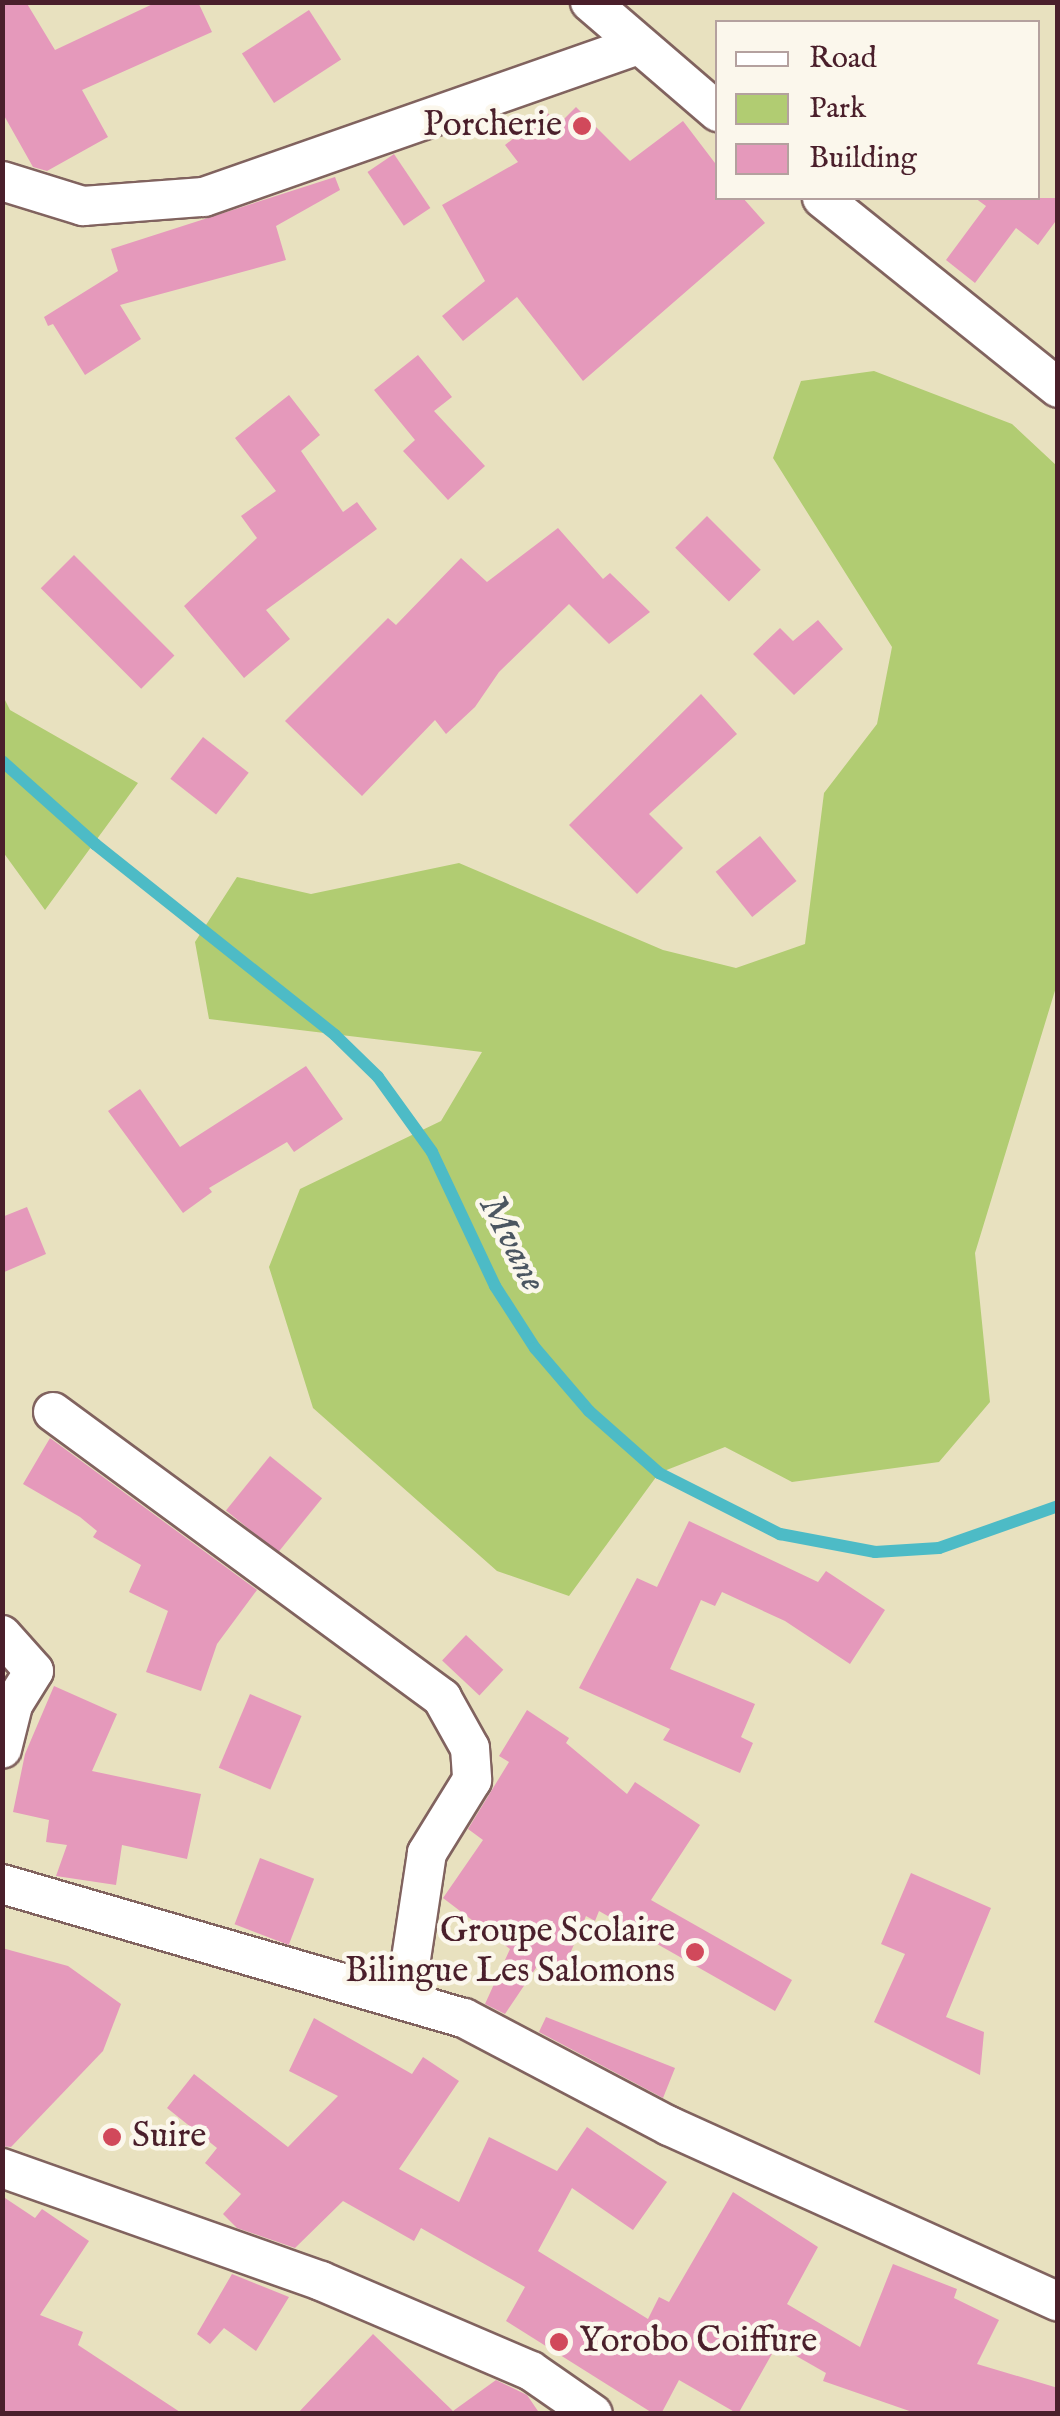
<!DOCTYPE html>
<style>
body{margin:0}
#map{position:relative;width:1060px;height:2416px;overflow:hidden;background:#e8e1bf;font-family:"IM FELL English",serif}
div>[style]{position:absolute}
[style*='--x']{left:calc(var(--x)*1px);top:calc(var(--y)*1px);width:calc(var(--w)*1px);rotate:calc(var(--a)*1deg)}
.green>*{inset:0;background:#b1cc72}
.stream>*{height:12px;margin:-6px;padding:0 6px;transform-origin:6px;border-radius:6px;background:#4dbbc6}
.building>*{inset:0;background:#e599bb;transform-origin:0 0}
.roads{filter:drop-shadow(2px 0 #81635f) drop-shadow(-2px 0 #81635f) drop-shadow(0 2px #81635f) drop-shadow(0 -2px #81635f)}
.minor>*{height:38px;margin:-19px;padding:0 19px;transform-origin:19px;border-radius:19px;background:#fff}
.dots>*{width:28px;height:28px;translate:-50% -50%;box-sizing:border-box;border:5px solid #fbf7ec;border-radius:50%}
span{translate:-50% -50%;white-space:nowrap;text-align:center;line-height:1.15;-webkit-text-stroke:9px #fbf7ec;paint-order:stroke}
.poi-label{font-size:35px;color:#4a1f2b}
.right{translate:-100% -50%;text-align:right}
.left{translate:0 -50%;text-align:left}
.water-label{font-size:38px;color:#4b5661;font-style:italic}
.frame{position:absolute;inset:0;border:5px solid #4a1f2b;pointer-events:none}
.legend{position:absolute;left:715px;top:20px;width:325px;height:180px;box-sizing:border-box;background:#fbf7ec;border:2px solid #b4a19f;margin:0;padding:12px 18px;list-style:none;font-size:30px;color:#4a1f2b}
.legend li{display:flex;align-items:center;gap:20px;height:50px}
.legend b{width:50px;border:2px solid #b4a19f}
</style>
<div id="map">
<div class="green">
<div style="clip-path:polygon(874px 371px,1012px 424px,1057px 466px,1057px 984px,975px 1253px,990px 1402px,939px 1462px,792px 1482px,725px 1447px,659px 1473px,569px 1596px,497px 1571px,313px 1408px,269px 1267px,300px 1189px,441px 1121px,482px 1052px,209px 1019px,195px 942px,237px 877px,311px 894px,459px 863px,663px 950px,736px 968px,805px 944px,824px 793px,877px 724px,892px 647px,773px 458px,801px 381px)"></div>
<div style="clip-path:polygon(2px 694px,10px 710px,138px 783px,45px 910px,3px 852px)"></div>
</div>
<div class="stream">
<div style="--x:2;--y:761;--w:125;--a:41.7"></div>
<div style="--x:95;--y:844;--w:307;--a:38.5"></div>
<div style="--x:335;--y:1035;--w:60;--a:44.3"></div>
<div style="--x:378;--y:1077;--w:92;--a:54.2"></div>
<div style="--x:432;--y:1152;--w:148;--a:64.8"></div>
<div style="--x:495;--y:1286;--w:74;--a:57.2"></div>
<div style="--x:535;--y:1348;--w:83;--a:49.4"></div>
<div style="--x:589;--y:1411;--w:94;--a:41.5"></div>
<div style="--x:659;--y:1473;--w:136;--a:26.8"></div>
<div style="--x:780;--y:1534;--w:97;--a:10.7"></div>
<div style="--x:875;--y:1552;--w:64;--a:-3.6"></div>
<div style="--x:939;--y:1548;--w:126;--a:-19.4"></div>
</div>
<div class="building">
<div style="clip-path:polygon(2px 2px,26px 2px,55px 50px,157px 2px,198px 2px,212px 32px,82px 90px,108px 137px,47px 171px,33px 167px,2px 112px)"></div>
<div style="left:309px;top:10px;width:59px;height:80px;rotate:57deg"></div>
<div style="clip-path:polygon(576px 107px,630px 161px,683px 121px,718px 167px,718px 198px,743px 198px,765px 223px,583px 381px,517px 297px,463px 341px,442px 316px,485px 281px,442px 205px,518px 162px,505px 145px,547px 112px,558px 125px)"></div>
<div style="left:394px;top:154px;width:65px;height:32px;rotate:56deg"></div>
<div style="clip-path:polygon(335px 177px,340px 190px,276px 226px,286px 260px,120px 305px,141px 339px,85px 375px,53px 324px,48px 326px,44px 317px,118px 271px,111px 249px)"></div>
<div style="clip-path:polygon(975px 198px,1058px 198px,1058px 218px,1038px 245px,1016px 228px,975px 283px,946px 260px,986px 206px)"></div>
<div style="clip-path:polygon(418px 355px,452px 397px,434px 411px,485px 466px,448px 500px,403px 451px,415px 440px,374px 390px)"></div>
<div style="clip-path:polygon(289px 395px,320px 435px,301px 451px,343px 512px,357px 502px,377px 529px,266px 610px,290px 639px,244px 678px,184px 606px,257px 538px,241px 516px,276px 491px,235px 438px)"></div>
<div style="left:707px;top:516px;width:76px;height:45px;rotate:45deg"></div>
<div style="clip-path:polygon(558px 528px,603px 579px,610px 573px,650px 612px,609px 644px,569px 604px,499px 672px,475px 707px,446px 734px,435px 720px,362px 796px,285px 721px,388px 618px,396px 625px,461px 558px,487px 582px)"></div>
<div style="left:74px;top:555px;width:142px;height:47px;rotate:45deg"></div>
<div style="clip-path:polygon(818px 620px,843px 649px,794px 695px,753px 654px,780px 628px,793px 641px)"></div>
<div style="clip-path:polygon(701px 694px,737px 734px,649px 814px,683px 848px,637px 894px,569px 825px)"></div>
<div style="left:203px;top:737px;width:58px;height:53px;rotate:38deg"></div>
<div style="left:760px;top:836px;width:58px;height:57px;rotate:51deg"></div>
<div style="clip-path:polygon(306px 1066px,343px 1119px,294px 1152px,287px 1142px,209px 1188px,212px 1192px,183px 1213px,108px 1111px,140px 1089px,180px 1147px)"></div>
<div style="clip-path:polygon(27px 1207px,46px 1254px,2px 1273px,2px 1217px)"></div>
<div style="clip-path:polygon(50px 1438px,257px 1590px,217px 1644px,201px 1691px,146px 1672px,168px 1611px,129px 1592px,141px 1565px,93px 1537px,97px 1531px,80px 1517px,23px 1484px)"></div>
<div style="left:270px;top:1456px;width:67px;height:70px;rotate:39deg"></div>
<div style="clip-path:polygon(689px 1521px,818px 1582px,826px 1571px,885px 1610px,850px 1664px,785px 1621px,722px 1592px,715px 1606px,701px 1600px,670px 1669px,755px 1704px,741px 1737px,753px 1743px,740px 1773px,663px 1740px,670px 1729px,579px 1688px,637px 1578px,657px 1587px)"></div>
<div style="left:466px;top:1635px;width:51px;height:35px;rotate:43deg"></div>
<div style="clip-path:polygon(54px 1686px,117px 1714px,92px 1771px,201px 1794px,187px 1859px,122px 1845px,116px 1885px,56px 1876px,67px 1845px,46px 1842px,49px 1820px,13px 1812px,25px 1754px)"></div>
<div style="left:250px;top:1694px;width:56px;height:80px;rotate:23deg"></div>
<div style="clip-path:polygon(527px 1710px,569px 1738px,566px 1743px,627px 1794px,635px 1782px,700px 1825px,651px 1900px,792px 1980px,775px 2011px,599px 1911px,595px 1921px,586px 1916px,564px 1968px,544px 1956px,505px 2014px,485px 2004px,510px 1949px,443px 1898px,483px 1840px,468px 1829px,509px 1762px,499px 1756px)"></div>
<div style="left:260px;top:1858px;width:58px;height:71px;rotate:21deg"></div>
<div style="clip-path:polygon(911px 1873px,991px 1908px,946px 2017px,984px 2032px,980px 2075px,874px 2022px,905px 1954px,881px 1944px)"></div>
<div style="clip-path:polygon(2px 1948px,68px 1966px,121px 2004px,103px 2051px,11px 2147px,2px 2146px)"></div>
<div style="clip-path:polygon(546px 2017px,675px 2068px,663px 2098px,539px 2032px)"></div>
<div style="clip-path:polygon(314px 2018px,412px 2074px,423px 2057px,459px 2081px,399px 2169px,459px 2202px,489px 2137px,557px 2171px,587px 2127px,667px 2182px,633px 2230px,572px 2188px,538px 2251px,648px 2319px,659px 2297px,669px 2302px,733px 2192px,818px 2247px,787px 2304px,860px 2347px,893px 2264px,957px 2289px,954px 2298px,999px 2320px,977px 2364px,1058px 2388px,1058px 2414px,918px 2414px,823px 2381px,826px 2373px,777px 2345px,738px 2414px,679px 2380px,661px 2414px,654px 2414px,506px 2321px,525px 2287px,421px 2228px,414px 2241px,343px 2201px,295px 2248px,237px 2228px,223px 2214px,241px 2194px,205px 2163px,217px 2148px,167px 2108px,194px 2074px,288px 2147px,338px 2096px,289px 2071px)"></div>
<div style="clip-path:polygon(2px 2196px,35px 2218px,42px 2209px,89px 2241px,40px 2315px,83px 2332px,78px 2345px,183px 2414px,2px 2414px)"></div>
<div style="clip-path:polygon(232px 2274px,289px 2297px,256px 2351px,224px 2328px,210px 2344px,197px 2334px)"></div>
<div style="clip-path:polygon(373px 2334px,453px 2411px,496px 2380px,527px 2395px,540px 2414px,297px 2414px)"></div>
</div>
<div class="roads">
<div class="minor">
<div style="--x:590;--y:2;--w:169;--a:40.7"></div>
<div style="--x:2;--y:181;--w:85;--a:17.2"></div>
<div style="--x:83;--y:206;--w:121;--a:-4.3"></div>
<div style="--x:204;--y:197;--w:459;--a:-19.3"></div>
<div style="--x:822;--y:198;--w:303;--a:38.8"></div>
<div style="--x:53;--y:1412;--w:483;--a:36.3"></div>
<div style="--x:442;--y:1698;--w:57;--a:60.8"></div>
<div style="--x:470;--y:1748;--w:32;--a:86"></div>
<div style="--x:472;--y:1780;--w:86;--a:121.7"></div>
<div style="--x:427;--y:1853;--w:147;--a:98.6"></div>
<div style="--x:2;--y:1635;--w:48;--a:48.4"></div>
<div style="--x:34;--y:1671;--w:40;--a:122"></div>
<div style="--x:13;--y:1705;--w:45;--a:104"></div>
<div style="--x:2;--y:1884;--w:481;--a:16.2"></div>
<div style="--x:464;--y:2018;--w:232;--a:27.8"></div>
<div style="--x:669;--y:2126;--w:427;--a:24.3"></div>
<div style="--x:2;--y:2168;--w:338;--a:19.5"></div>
<div style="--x:321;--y:2281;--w:228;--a:23.2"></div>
<div style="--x:531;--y:2371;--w:75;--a:34.7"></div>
</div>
</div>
<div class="dots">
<div style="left:582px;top:126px;background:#d1495b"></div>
<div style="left:695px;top:1952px;background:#d1495b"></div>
<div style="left:112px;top:2137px;background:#d1495b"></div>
<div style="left:559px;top:2342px;background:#d1495b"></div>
</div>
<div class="poi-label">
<span class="right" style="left:562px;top:126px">Porcherie</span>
<span class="right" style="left:675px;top:1952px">Groupe Scolaire<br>Bilingue Les Salomons</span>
<span class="left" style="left:132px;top:2137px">Suire</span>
<span class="left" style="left:579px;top:2342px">Yorobo Coiffure</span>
</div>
<div class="water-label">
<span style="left:511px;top:1244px;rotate:63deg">Mvane</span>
</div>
<div class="frame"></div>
<ul class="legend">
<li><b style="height:12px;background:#fff"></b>Road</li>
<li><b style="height:28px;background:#b1cc72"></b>Park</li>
<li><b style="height:28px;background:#e599bb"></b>Building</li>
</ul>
</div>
